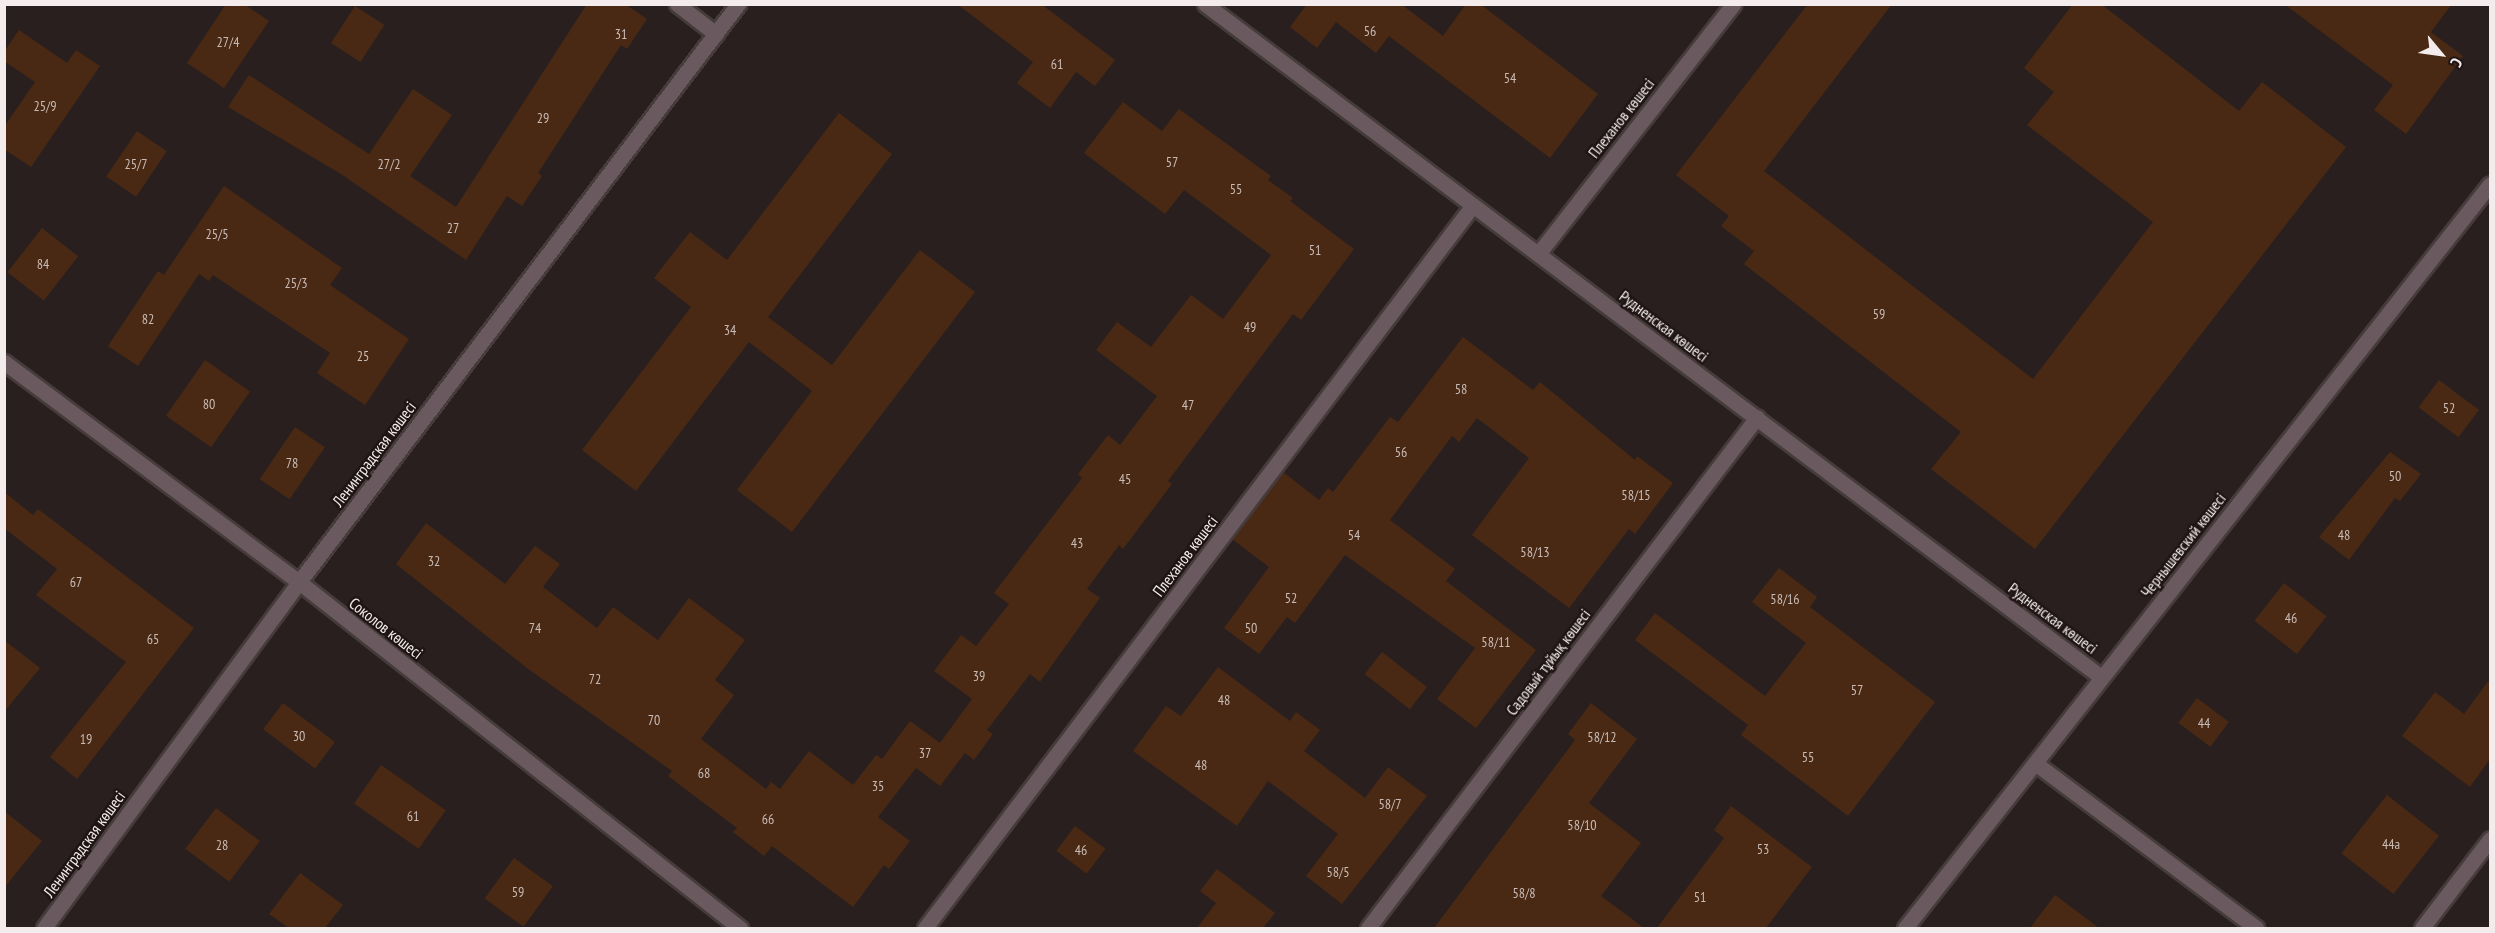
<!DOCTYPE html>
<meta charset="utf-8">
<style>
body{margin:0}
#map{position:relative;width:2495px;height:933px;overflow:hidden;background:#291f1e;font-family:"PT Sans Narrow",sans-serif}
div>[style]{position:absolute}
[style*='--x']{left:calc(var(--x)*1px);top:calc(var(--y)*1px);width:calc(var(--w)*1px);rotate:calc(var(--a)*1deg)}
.building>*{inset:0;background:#492914;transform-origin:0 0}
.roads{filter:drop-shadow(2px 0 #453c3b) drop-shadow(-2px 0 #453c3b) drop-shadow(0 2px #453c3b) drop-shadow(0 -2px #453c3b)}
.minor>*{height:15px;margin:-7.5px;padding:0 7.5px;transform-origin:7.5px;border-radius:7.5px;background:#6b5960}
.tertiary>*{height:15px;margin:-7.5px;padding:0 7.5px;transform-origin:7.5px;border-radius:7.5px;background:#6b5960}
span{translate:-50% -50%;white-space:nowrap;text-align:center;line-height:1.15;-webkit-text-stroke:5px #201515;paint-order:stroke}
.number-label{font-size:14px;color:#c9bbb6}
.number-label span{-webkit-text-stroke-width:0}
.street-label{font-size:16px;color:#f4ecec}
.frame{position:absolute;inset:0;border:6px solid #f4ecec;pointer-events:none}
.north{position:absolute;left:2411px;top:24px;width:60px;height:60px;-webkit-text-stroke:4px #201515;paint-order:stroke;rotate:119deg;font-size:16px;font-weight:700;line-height:24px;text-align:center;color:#f4ecec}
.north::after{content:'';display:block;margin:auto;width:21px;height:27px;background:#f4ecec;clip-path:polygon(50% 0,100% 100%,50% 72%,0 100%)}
</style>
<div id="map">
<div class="building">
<div style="clip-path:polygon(226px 4px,244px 4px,269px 21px,224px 88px,187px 63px)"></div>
<div style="clip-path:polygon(587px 4px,625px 4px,647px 19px,627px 49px,621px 45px,538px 173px,542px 176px,522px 206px,507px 196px,466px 260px,341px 174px,228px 107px,249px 75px,369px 154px,413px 89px,452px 115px,410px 176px,456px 207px)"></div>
<div style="clip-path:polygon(957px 4px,1041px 4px,1115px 60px,1095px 86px,1076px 72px,1050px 108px,1017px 83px,1033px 62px)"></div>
<div style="clip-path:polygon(1307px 4px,1401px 4px,1443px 36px,1466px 4px,1480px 4px,1598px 94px,1550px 158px,1389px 36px,1376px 53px,1336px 22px,1317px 48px,1290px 27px)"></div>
<div style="clip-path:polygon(1808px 4px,1892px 4px,1764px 171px,2033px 379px,2153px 222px,2027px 125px,2054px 92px,2024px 68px,2073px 4px,2101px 4px,2239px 111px,2262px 82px,2346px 147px,2035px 549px,1931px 469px,1961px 432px,1744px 264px,1754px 251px,1721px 226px,1729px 216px,1676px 175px)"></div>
<div style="clip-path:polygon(2284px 4px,2452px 4px,2431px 32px,2463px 56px,2406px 134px,2374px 110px,2393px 85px)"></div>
<div style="left:355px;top:6px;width:35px;height:44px;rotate:33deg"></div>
<div style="clip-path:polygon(19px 30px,67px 63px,76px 50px,100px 66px,31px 167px,4px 149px,4px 127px,35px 82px,4px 61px,4px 52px)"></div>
<div style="clip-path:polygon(1123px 102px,1162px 131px,1179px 109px,1271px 176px,1268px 180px,1293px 198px,1290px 201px,1354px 249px,1301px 320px,1293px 314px,1168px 481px,1172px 484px,1123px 549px,1119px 545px,1087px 589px,1100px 598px,1040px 682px,1030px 674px,987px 730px,993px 734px,974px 760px,965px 753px,940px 786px,916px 768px,878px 817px,910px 841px,889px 869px,884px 865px,853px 907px,772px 846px,764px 856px,733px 832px,737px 828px,668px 776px,672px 771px,527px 668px,396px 564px,426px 523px,505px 584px,535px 546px,560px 564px,543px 587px,597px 628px,613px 607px,658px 640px,689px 598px,745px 640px,715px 680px,734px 695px,701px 739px,766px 789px,771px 782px,780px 789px,809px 751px,853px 785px,876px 755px,882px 759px,910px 721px,940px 743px,972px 699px,934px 671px,961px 635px,976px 646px,1009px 604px,994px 593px,1082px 478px,1078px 474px,1108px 435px,1120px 445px,1157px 396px,1096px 350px,1117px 322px,1151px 347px,1191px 295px,1223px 319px,1271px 255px,1184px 190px,1165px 214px,1084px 153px)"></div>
<div style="clip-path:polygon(839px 113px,892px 154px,768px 317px,832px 365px,920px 250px,975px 292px,792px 532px,737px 490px,812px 391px,749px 342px,636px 491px,582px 450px,691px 307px,654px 278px,690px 232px,727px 260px)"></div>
<div style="left:137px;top:131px;width:36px;height:55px;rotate:34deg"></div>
<div style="clip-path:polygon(224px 186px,342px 268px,330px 285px,409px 339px,365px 405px,317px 373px,330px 353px,213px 275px,209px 281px,199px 274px,138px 366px,108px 346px,158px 271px,164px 275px)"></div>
<div style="left:42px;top:228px;width:46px;height:56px;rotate:38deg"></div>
<div style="clip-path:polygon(1463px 337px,1533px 390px,1540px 382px,1635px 460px,1637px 456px,1673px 483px,1635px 534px,1629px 529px,1569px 608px,1472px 535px,1529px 458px,1477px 418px,1459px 442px,1452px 436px,1390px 520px,1455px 569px,1446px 581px,1536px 650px,1476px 728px,1437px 699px,1475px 648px,1345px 555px,1295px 623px,1287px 617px,1259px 654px,1224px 628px,1269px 567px,1232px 539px,1283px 472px,1319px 500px,1328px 488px,1333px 492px,1390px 417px,1398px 422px)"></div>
<div style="left:205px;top:360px;width:55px;height:68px;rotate:35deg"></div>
<div style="left:2439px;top:380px;width:50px;height:34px;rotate:37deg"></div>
<div style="left:295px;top:427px;width:36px;height:63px;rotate:34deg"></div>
<div style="clip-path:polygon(2390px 452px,2421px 474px,2400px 501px,2395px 498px,2349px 560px,2319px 537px)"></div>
<div style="clip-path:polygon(4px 492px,33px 515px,38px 509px,194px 628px,77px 779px,50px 757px,126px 662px,36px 595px,57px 569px,4px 528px)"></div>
<div style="clip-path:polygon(1779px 568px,1817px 597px,1810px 607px,1935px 702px,1848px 816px,1741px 735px,1748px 725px,1635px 640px,1655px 613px,1765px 696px,1806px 643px,1752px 602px)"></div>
<div style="left:2284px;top:583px;width:54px;height:48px;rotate:38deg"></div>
<div style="clip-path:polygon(4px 640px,40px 668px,4px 712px)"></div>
<div style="left:1382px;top:652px;width:57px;height:28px;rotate:38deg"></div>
<div style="clip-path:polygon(1218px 667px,1290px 721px,1296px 712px,1320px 730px,1304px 751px,1365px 798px,1388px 767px,1427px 796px,1342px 904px,1306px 876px,1338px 834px,1268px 781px,1237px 826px,1133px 751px,1166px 706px,1181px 716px)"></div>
<div style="clip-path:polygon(2490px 679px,2490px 759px,2470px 787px,2402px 736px,2435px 692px,2464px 714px)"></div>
<div style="left:2197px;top:698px;width:40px;height:31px;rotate:37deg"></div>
<div style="left:283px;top:703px;width:65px;height:33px;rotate:37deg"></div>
<div style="clip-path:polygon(1591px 703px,1637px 739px,1589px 803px,1641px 843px,1601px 896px,1644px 928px,1434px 928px,1575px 740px,1568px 734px)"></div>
<div style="left:381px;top:765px;width:79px;height:47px;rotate:35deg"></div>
<div style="left:2387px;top:795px;width:66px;height:74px;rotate:38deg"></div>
<div style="clip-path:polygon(1731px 806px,1812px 867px,1766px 928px,1657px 928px,1724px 838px,1714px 830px)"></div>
<div style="left:216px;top:808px;width:55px;height:51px;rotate:37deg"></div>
<div style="clip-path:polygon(4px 811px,42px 841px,4px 888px)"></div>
<div style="left:1075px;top:826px;width:38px;height:31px;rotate:37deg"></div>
<div style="left:514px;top:858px;width:48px;height:50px;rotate:36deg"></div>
<div style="clip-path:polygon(1217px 869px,1275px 913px,1263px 928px,1197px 928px,1216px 903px,1200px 891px)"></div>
<div style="clip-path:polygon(300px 873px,343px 905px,325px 928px,289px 928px,269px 914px)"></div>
<div style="clip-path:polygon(2055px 895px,2099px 928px,2030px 928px)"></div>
</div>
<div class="roads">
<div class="minor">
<div style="--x:677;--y:4;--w:49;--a:37.6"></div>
<div style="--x:1538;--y:254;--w:317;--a:-52"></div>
<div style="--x:4;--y:362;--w:368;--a:36.7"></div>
<div style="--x:299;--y:582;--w:561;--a:38.12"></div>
<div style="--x:2035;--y:763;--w:276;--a:36.7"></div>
<div style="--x:44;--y:928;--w:430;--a:-53.6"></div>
<div style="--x:299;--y:582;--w:726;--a:-52.78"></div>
<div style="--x:925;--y:928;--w:907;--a:-52.84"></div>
<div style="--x:1368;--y:928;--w:642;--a:-52.72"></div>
<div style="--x:2422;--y:928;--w:112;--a:-52.6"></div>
</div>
<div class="tertiary">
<div style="--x:1205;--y:4;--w:1121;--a:36.91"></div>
<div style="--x:1905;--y:928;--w:946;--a:-51.82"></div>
</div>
</div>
<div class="number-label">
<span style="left:1370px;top:31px">56</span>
<span style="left:621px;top:34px">31</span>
<span style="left:228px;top:42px">27/4</span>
<span style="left:1057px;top:64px">61</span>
<span style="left:1510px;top:78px">54</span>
<span style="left:45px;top:106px">25/9</span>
<span style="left:543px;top:118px">29</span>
<span style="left:1172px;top:162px">57</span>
<span style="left:136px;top:164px">25/7</span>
<span style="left:389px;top:164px">27/2</span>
<span style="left:1236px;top:189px">55</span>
<span style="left:453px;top:228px">27</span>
<span style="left:217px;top:234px">25/5</span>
<span style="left:1315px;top:250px">51</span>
<span style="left:43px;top:264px">84</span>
<span style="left:296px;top:283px">25/3</span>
<span style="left:1879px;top:314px">59</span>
<span style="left:148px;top:319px">82</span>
<span style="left:1250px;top:327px">49</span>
<span style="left:730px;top:330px">34</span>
<span style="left:363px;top:356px">25</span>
<span style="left:1461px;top:389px">58</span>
<span style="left:209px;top:404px">80</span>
<span style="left:1188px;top:405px">47</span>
<span style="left:2449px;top:408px">52</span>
<span style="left:1401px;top:452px">56</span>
<span style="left:292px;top:463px">78</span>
<span style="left:2395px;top:476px">50</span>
<span style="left:1125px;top:479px">45</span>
<span style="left:1636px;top:495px">58/15</span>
<span style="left:1354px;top:535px">54</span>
<span style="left:2344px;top:535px">48</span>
<span style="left:1077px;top:543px">43</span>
<span style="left:1535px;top:552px">58/13</span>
<span style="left:434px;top:561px">32</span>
<span style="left:76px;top:582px">67</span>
<span style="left:1291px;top:598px">52</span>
<span style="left:1785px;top:599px">58/16</span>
<span style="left:2291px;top:618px">46</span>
<span style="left:535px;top:628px">74</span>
<span style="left:1251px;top:628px">50</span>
<span style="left:153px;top:639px">65</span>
<span style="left:1496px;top:642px">58/11</span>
<span style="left:979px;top:676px">39</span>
<span style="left:595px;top:679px">72</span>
<span style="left:1857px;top:690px">57</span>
<span style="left:1224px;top:700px">48</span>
<span style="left:654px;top:720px">70</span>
<span style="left:2204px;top:723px">44</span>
<span style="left:299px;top:736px">30</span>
<span style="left:1602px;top:737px">58/12</span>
<span style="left:86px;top:739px">19</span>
<span style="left:925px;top:753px">37</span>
<span style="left:1808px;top:757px">55</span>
<span style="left:1201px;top:765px">48</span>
<span style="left:704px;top:773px">68</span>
<span style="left:878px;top:786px">35</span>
<span style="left:1390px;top:804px">58/7</span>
<span style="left:413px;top:816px">61</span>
<span style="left:768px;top:819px">66</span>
<span style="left:1582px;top:825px">58/10</span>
<span style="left:2391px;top:844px">44а</span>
<span style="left:222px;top:845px">28</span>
<span style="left:1763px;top:849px">53</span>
<span style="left:1081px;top:850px">46</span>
<span style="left:1338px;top:872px">58/5</span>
<span style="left:518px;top:892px">59</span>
<span style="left:1524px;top:893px">58/8</span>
<span style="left:1700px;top:897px">51</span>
</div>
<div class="street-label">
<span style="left:1621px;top:118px;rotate:-52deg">Плеханов көшесі</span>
<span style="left:1664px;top:326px;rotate:37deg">Рудненская көшесі</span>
<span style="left:374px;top:454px;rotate:-53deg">Ленинградская көшесі</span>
<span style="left:2183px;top:545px;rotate:-52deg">Чернышевский көшесі</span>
<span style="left:1185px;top:556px;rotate:-53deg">Плеханов көшесі</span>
<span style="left:2053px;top:618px;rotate:37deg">Рудненская көшесі</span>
<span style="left:386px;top:628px;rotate:38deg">Соколов көшесі</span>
<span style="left:1548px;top:662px;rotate:-53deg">Садовый тұйық көшесі</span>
<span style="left:84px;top:844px;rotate:-54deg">Ленинградская көшесі</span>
</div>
<div class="frame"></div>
<div class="north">С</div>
</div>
